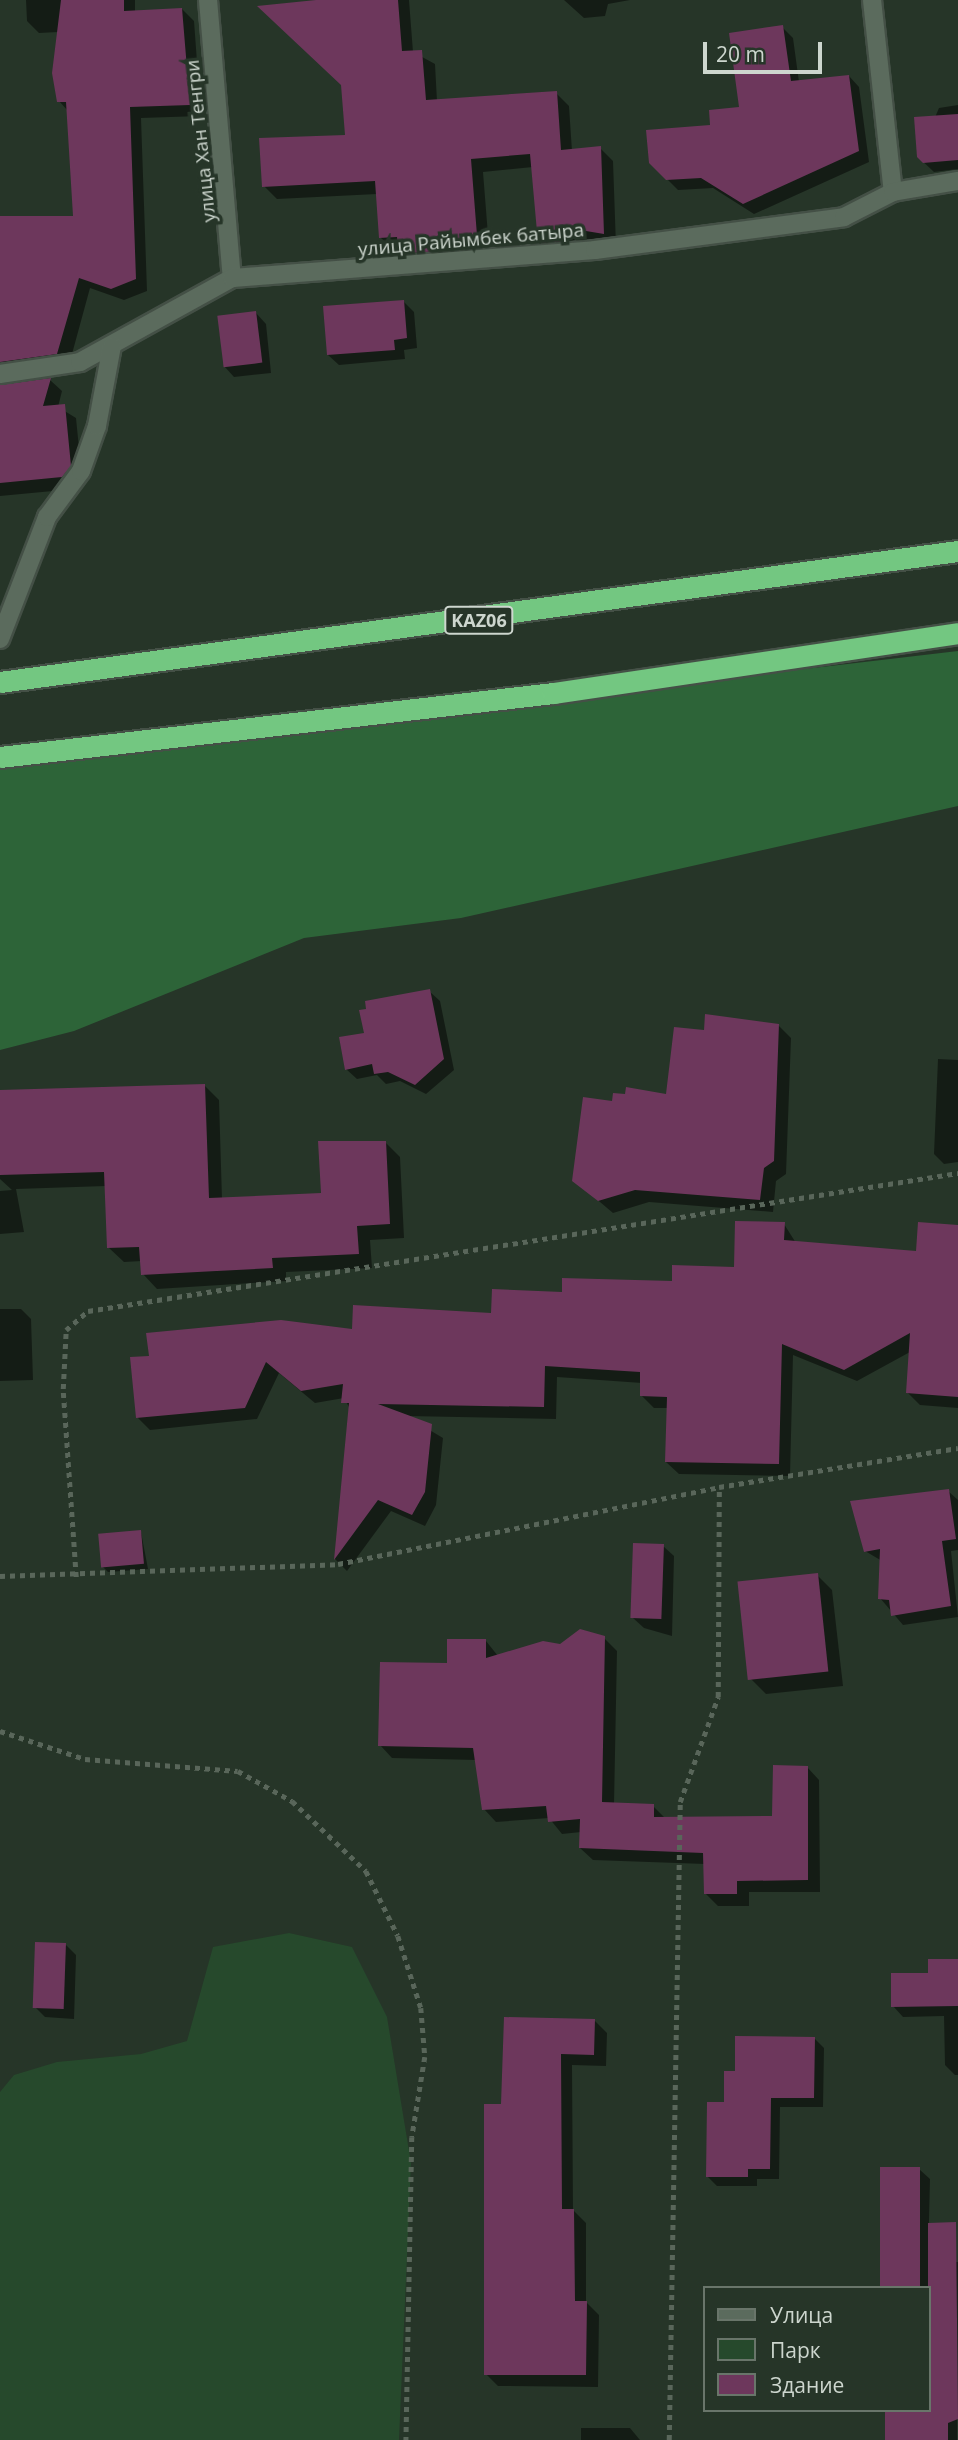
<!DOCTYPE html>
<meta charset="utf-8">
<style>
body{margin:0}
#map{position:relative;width:958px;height:2440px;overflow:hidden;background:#263528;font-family:"Open Sans",sans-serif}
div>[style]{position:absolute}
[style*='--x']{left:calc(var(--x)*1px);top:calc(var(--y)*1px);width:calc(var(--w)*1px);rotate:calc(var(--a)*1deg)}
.green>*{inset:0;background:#26492c}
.forest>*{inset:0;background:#2d6438}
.shadow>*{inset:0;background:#0007}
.building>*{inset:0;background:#6d375c;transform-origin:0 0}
.path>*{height:4.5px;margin-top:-2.25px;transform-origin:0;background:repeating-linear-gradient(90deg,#59665a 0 5px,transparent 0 10px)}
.roads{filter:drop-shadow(2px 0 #445046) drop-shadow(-2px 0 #445046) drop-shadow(0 2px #445046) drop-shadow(0 -2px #445046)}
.street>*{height:18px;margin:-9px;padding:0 9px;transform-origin:9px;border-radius:9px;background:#5b6b5d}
.highway>*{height:21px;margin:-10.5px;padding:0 10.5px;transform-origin:10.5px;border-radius:10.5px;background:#73c781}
span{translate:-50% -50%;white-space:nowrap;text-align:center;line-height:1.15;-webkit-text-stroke:7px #263528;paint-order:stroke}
.shield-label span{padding:2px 5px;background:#263528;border:2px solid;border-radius:5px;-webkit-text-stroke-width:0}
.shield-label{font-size:18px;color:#cdd6ce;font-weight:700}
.street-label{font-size:19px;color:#cdd6ce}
.legend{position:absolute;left:703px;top:2286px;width:228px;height:126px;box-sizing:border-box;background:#263528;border:2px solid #69756a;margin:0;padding:9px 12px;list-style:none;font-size:21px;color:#cdd6ce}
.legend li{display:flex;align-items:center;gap:14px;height:35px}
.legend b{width:35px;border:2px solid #69756a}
.scale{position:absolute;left:703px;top:42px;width:119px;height:32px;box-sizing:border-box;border:4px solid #cdd6ce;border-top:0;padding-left:9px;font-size:21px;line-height:24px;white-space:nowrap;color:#cdd6ce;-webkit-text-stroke:5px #263528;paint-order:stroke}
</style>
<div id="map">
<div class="green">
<div style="clip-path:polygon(289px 1933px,352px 1947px,387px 2017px,411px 2163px,399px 2440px,0 2440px,0 2092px,14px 2075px,57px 2062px,141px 2054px,187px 2041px,213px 1947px)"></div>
</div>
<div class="forest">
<div style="clip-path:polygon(958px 651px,958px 806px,461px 918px,304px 938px,74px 1031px,0 1050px,0 764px)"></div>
</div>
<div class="shadow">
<div style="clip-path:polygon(26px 0,135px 0,135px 12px,182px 9px,194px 21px,201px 116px,141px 118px,147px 291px,124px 300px,90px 288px,69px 365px,11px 374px,0 383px,50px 380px,62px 391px,58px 407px,76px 418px,82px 478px,74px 489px,0 496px,0 218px,75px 217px,68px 111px,59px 101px,58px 32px,39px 33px,27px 21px)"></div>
<div style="clip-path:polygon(318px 0,409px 0,413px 52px,435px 64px,437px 101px,556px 93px,569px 106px,572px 151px,600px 148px,613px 161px,616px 246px,580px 240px,581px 253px,553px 255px,540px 242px,533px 167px,483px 172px,490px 260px,412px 266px,381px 238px,377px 194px,277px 199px,264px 186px,347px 136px,343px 85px)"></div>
<div style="clip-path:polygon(564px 0,630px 0,608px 4px,605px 16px,584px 18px)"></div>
<div style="clip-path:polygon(782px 27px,793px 38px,799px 82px,849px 76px,859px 87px,869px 162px,754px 214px,713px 188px,678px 190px,651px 163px,741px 109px)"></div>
<div style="clip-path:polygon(958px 105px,958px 169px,934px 172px,918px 157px,939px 108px)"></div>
<div style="clip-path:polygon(403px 301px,414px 312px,417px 348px,404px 350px,405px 359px,339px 365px,328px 355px)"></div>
<div style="clip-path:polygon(256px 313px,266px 324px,271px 373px,234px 377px,224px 366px)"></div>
<div style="clip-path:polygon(429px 991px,440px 1001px,454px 1070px,426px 1094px,400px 1081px,386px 1084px,377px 1075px,357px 1079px,346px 1069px,366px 1034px)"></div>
<div style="clip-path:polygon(778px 1025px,791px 1038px,786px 1174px,776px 1181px,773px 1212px,649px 1202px,613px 1213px,574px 1180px,614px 1103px,627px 1096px,668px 1096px,706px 1032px)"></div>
<div style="clip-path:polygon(938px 1059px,958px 1060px,958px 1162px,944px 1164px,934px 1154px)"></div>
<div style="clip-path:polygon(204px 1085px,219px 1100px,222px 1199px,323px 1194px,385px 1142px,400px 1157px,404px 1238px,370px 1240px,372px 1268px,286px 1272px,286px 1281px,157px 1289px,143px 1274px,142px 1261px,124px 1262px,109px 1248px,106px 1186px,16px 1189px,24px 1232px,0 1234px,0 1191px,12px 1190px,0 1179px,0 1092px)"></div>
<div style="clip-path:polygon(784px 1224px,796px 1243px,918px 1253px,958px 1227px,958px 1408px,920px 1405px,908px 1393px,910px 1352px,857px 1381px,793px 1355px,790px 1476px,679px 1474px,666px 1462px,668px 1408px,654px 1408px,641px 1395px,642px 1383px,557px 1377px,556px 1419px,406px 1416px,443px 1438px,436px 1505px,425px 1526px,391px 1511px,347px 1571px,335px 1559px,350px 1409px,344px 1398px,315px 1403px,279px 1373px,257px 1419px,150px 1430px,138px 1418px,132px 1359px,493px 1314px,564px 1293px,674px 1283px,736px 1269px)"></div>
<div style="clip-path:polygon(0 1309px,21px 1309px,31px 1319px,33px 1380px,0 1381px)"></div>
<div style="clip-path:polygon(948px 1491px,958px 1500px,958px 1550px,951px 1551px,958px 1617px,903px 1625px,880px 1598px,882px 1561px,865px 1551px)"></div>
<div style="clip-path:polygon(141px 1532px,148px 1569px,108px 1572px,103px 1567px)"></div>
<div style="clip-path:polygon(663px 1546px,674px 1556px,672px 1636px,644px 1628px,633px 1618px)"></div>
<div style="clip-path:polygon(817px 1575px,832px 1590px,843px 1686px,766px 1694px,751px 1679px)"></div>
<div style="clip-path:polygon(604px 1638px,617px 1651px,614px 1805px,653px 1806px,666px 1819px,774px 1818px,807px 1767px,819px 1780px,820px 1892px,749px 1892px,749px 1906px,718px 1906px,705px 1893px,705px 1864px,593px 1860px,580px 1848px,581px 1832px,562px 1834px,549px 1818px,496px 1822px,484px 1809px,476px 1760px,392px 1758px,380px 1745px,449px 1665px,486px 1641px,498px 1656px)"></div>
<div style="clip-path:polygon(66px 1945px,76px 1955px,74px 2019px,45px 2017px,35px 2007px)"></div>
<div style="clip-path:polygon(958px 1961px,958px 2075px,955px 2075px,945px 2065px,944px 2016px,903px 2017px,893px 2006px)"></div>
<div style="clip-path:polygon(595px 2021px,607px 2033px,606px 2066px,572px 2065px,573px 2210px,586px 2223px,586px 2302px,599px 2315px,598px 2387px,498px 2386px,486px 2374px,503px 2106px)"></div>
<div style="clip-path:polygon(814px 2038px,824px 2048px,823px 2107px,780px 2107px,779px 2179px,757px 2179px,757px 2186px,717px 2186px,707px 2176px,726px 2104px)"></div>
<div style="clip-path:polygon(882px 2168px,919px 2169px,930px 2179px,928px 2263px,958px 2262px,957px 2440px,885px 2440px,885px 2410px,928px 2410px,928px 2288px,883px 2288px)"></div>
<div style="clip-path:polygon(581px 2428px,630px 2428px,640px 2440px,581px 2440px)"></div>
</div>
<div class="building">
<div style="clip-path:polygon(61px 0,124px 0,124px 11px,182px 8px,190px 105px,130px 107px,136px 279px,111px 289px,79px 278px,57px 354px,0 362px,0 216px,73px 216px,66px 102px,57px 102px,52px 73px)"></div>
<div style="clip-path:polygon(316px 0,398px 0,402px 51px,422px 50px,426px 100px,557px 91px,561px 150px,601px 146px,604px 234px,568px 228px,569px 241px,538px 243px,530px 154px,471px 159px,478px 248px,398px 254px,397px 237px,379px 238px,375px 181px,262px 187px,259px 138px,345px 135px,341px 85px,257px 6px)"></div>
<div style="clip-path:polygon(783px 25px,791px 81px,849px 75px,859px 151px,743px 204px,701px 178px,666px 180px,649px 163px,646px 130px,710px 125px,709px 110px,739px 107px,729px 33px)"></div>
<div style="clip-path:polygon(958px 114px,958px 160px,923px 163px,917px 157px,914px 117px)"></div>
<div style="clip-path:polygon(404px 300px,407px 338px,394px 340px,395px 350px,327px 355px,323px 306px)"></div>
<div style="left:256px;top:311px;width:52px;height:39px;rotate:83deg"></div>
<div style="clip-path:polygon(51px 378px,43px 406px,65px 404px,71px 466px,62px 477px,0 483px,0 385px)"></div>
<div style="clip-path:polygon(430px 989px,444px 1059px,415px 1085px,388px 1072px,374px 1074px,372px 1064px,345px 1070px,339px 1037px,364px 1033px,359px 1010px,366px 1009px,365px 1001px)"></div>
<div style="clip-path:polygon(705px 1014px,779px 1024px,774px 1161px,764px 1168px,760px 1200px,635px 1190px,598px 1201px,572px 1181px,583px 1097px,612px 1101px,613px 1093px,625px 1094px,626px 1087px,666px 1094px,674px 1027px,704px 1030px)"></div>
<div style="clip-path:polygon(205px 1084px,209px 1198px,321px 1193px,318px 1141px,386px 1141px,390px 1224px,357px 1226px,359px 1254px,272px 1258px,273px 1268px,141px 1275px,139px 1247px,107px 1248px,104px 1172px,0 1175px,0 1090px)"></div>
<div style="clip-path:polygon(735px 1221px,785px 1222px,784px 1240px,916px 1251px,918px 1222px,958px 1225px,958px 1397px,906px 1393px,910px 1333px,844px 1370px,782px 1344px,779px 1464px,665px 1462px,667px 1397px,640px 1396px,640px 1372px,545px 1366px,544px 1407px,378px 1404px,432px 1424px,425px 1492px,412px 1515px,378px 1500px,334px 1560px,349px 1403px,341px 1403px,343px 1384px,301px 1391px,266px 1362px,245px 1408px,136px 1418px,130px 1357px,149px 1356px,146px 1333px,281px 1320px,352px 1329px,353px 1305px,491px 1313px,492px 1289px,562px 1292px,562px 1278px,672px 1281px,672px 1265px,734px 1267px)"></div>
<div style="clip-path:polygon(949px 1489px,956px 1539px,942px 1541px,951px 1606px,891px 1616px,889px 1600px,878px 1599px,880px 1549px,864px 1552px,850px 1501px)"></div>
<div style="left:141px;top:1530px;width:34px;height:43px;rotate:85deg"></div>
<div style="left:633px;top:1543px;width:31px;height:75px;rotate:2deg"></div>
<div style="left:818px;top:1573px;width:99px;height:81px;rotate:84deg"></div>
<div style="clip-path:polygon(580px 1629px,605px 1636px,602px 1802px,654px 1804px,654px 1817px,772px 1816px,773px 1765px,808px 1766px,808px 1880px,737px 1881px,737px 1894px,704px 1894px,703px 1853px,579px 1848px,580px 1819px,548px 1822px,546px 1806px,482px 1810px,473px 1748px,378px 1746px,380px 1662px,447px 1663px,447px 1639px,486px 1639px,486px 1658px,543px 1641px,560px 1644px)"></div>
<div style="left:35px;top:1942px;width:31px;height:66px;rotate:2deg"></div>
<div style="clip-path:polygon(928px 1959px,958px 1959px,958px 2006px,891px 2007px,891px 1973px,928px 1973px)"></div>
<div style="clip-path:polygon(504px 2017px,595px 2019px,594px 2055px,561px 2054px,562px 2209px,574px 2209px,575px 2301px,587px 2301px,586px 2375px,484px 2375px,484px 2104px,501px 2104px)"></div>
<div style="clip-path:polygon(735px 2036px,815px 2037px,814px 2098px,771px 2098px,770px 2169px,748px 2169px,748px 2177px,706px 2177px,707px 2102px,724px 2102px,724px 2071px,735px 2071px)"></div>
<div style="left:880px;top:2167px;width:40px;height:121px"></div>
<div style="clip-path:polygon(956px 2222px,958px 2419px,948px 2423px,948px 2440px,885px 2440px,885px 2410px,928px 2410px,928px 2223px)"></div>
</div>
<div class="path">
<div style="--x:0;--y:1576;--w:338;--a:-2"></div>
<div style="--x:338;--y:1564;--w:389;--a:-11.4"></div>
<div style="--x:719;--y:1487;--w:242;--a:-9.3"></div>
<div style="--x:76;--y:1577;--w:188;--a:-94"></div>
<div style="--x:63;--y:1389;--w:59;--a:-87.1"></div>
<div style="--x:66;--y:1330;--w:29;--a:-41"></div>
<div style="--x:88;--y:1311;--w:881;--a:-9.01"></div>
<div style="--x:0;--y:1731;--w:89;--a:18.2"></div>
<div style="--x:85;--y:1759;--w:153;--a:4.5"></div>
<div style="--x:238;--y:1771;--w:62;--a:29.1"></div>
<div style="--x:292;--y:1801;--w:102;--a:43.4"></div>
<div style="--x:366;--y:1871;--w:72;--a:63.8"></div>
<div style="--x:398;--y:1936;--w:76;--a:72.3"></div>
<div style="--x:421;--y:2008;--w:49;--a:85.3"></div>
<div style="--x:425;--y:2057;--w:81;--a:99.2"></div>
<div style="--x:412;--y:2137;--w:303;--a:91.1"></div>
<div style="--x:669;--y:2440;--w:638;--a:-89.01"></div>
<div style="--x:680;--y:1802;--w:112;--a:-70.1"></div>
<div style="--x:718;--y:1697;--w:210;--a:-89.7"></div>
</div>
<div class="roads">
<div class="street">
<div style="--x:208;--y:0;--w:279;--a:85.1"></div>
<div style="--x:872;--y:0;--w:193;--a:83.8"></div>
<div style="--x:0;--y:374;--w:81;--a:-8.5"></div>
<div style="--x:80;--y:362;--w:174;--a:-28.9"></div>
<div style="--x:232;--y:278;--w:364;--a:-4.4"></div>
<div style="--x:595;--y:250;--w:251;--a:-7.5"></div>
<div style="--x:844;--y:217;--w:55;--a:-27"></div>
<div style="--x:893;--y:192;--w:66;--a:-9.6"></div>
<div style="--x:0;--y:639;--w:131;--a:-68.9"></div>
<div style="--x:47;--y:517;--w:57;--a:-53.5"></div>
<div style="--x:81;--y:471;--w:48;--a:-70.4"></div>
<div style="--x:97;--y:426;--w:81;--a:-79.4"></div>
</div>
<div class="highway">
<div style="--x:0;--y:682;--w:967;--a:-7.79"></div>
<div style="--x:0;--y:757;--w:557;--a:-6.6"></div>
<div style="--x:553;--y:693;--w:409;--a:-8.4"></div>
</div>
</div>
<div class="shield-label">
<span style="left:479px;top:620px">KАZ06</span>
</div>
<div class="street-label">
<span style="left:201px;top:141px;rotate:-96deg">улица Хан Тенгри</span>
<span style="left:471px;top:240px;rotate:-5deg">улица Райымбек батыра</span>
</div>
<ul class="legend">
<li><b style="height:9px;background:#5b6b5d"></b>Улица</li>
<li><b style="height:19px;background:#26492c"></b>Парк</li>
<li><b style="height:19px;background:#6d375c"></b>Здание</li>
</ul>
<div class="scale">20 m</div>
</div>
